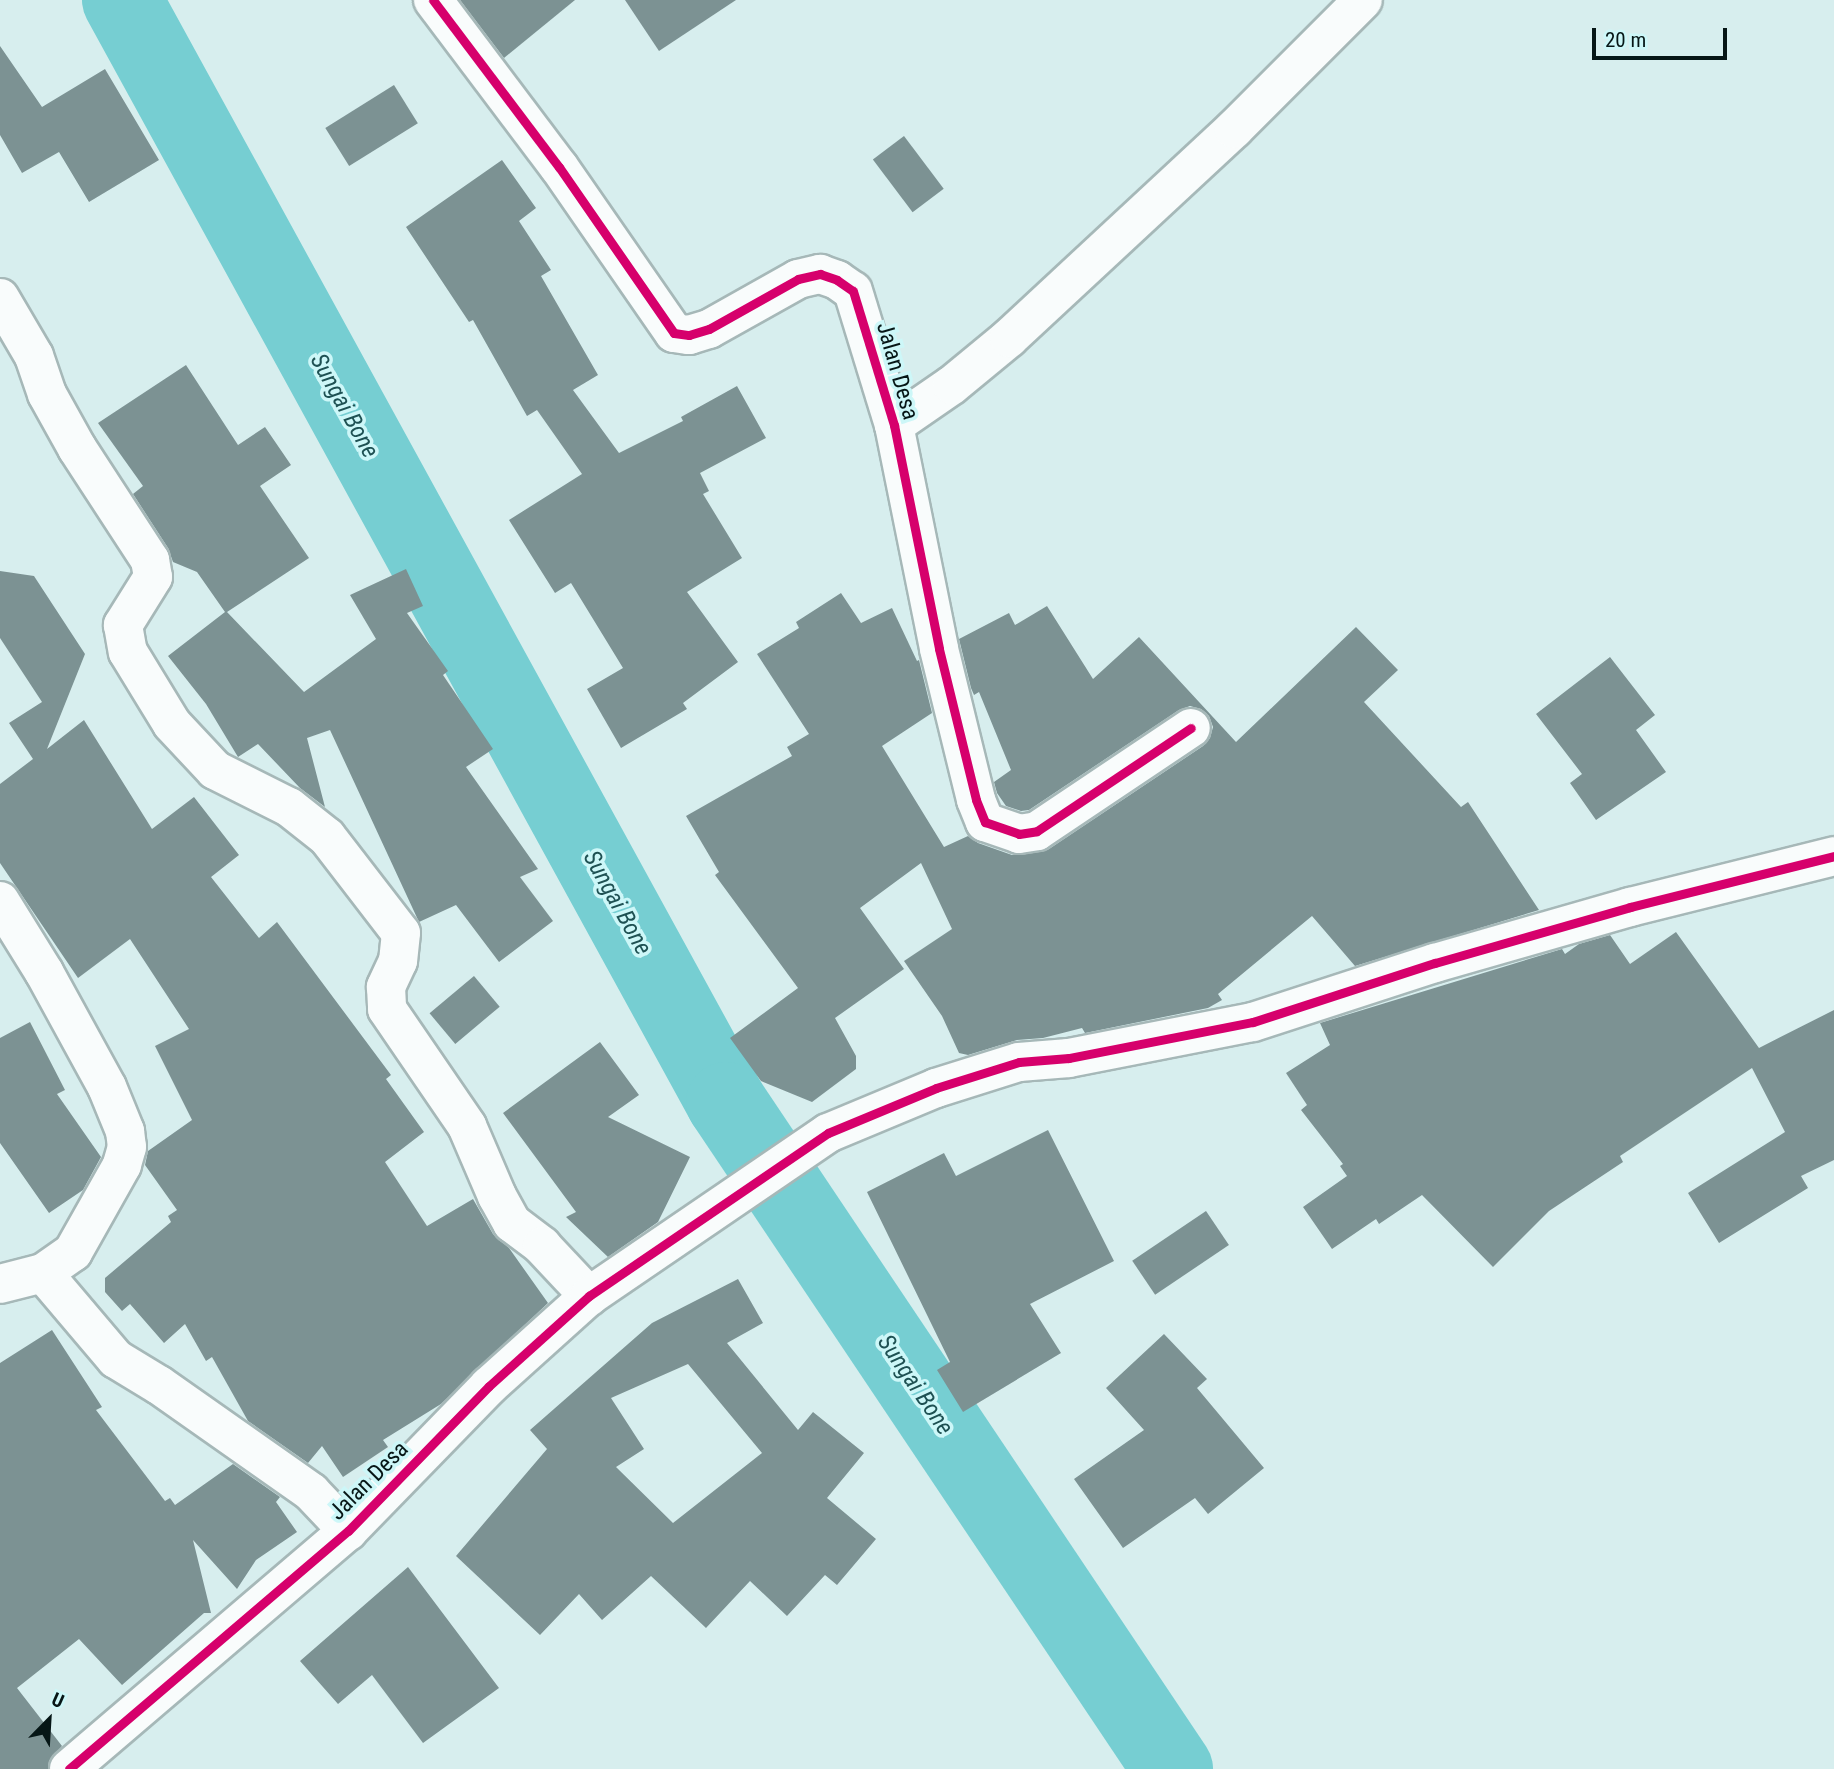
<!DOCTYPE html>
<style>
body{margin:0}
#map{position:relative;width:1834px;height:1769px;overflow:hidden;background:#d7eeee;font-family:"Roboto Condensed",sans-serif}
div>[style]{position:absolute}
[style*='--x']{left:calc(var(--x)*1px);top:calc(var(--y)*1px);width:calc(var(--w)*1px);rotate:calc(var(--a)*1deg)}
.river>*{height:80px;margin:-40px;padding:0 40px;transform-origin:40px;border-radius:40px;background:#76ced2}
.building>*{inset:0;background:#7c9293;transform-origin:0 0}
.roads{filter:drop-shadow(2px 0 #a6b8b8) drop-shadow(-2px 0 #a6b8b8) drop-shadow(0 2px #a6b8b8) drop-shadow(0 -2px #a6b8b8)}
.minor>*{height:38px;margin:-19px;padding:0 19px;transform-origin:19px;border-radius:19px;background:#f9fcfc}
.cycleway>*{height:9px;margin:-4.5px;padding:0 4.5px;transform-origin:4.5px;border-radius:4.5px;background:#d6006c}
span{translate:-50% -50%;white-space:nowrap;text-align:center;line-height:1.15;-webkit-text-stroke:7px #cdf7f8;paint-order:stroke}
.street-label{font-size:23px;color:#061616}
.water-label{font-size:24px;color:#1e5153;font-style:italic}
.north{position:absolute;left:14px;top:1685px;width:70px;height:70px;-webkit-text-stroke:5px #cdf7f8;paint-order:stroke;rotate:24deg;font-size:19px;font-weight:700;line-height:28px;text-align:center;color:#061616}
.north::after{content:'';display:block;margin:auto;width:24px;height:32px;background:#061616;clip-path:polygon(50% 0,100% 100%,50% 72%,0 100%)}
.scale{position:absolute;left:1592px;top:28px;width:135px;height:32px;box-sizing:border-box;border:4px solid #061616;border-top:0;padding-left:9px;font-size:21px;line-height:24px;white-space:nowrap;color:#061616;-webkit-text-stroke:5px #cdf7f8;paint-order:stroke}
</style>
<div id="map">
<div class="river">
<div style="--x:122;--y:0;--w:1257;--a:61.27"></div>
<div style="--x:726;--y:1102;--w:803;--a:56.17"></div>
</div>
<div class="building">
<div style="clip-path:polygon(460px 0,575px 0,504px 58px)"></div>
<div style="clip-path:polygon(625px 0,736px 0,659px 51px)"></div>
<div style="clip-path:polygon(0 46px,42px 107px,105px 69px,159px 160px,89px 202px,59px 152px,22px 173px,0 135px)"></div>
<div style="left:394px;top:85px;width:45px;height:81px;rotate:58deg"></div>
<div style="left:904px;top:136px;width:66px;height:39px;rotate:53deg"></div>
<div style="clip-path:polygon(502px 160px,536px 208px,519px 221px,551px 270px,541px 276px,598px 375px,573px 390px,619px 453px,683px 421px,681px 417px,737px 386px,766px 438px,700px 473px,709px 491px,703px 494px,742px 558px,687px 592px,738px 662px,683px 703px,687px 709px,621px 748px,587px 689px,623px 668px,571px 583px,555px 593px,509px 520px,582px 474px,537px 410px,527px 416px,473px 320px,469px 322px,406px 227px)"></div>
<div style="clip-path:polygon(186px 365px,238px 445px,265px 427px,291px 465px,260px 486px,309px 558px,227px 612px,304px 692px,376px 639px,350px 595px,406px 569px,423px 606px,407px 613px,448px 671px,443px 675px,493px 749px,466px 767px,538px 869px,520px 877px,553px 921px,499px 962px,456px 905px,419px 922px,330px 730px,307px 738px,325px 807px,300px 788px,258px 744px,238px 757px,206px 704px,168px 656px,225px 612px,197px 572px,173px 562px,168px 548px,133px 494px,143px 486px,98px 423px)"></div>
<div style="clip-path:polygon(0 571px,34px 576px,85px 654px,47px 749px,84px 720px,152px 829px,194px 797px,239px 855px,211px 877px,259px 938px,277px 922px,391px 1075px,386px 1079px,424px 1132px,385px 1162px,427px 1226px,473px 1199px,493px 1234px,509px 1248px,548px 1303px,441px 1404px,383px 1440px,388px 1447px,343px 1477px,322px 1446px,308px 1463px,248px 1421px,212px 1357px,206px 1361px,185px 1324px,164px 1343px,130px 1304px,122px 1311px,105px 1292px,105px 1278px,171px 1222px,168px 1216px,177px 1210px,145px 1165px,148px 1151px,192px 1120px,155px 1046px,189px 1029px,130px 939px,78px 978px,0 863px,0 784px,33px 759px,9px 723px,42px 702px,0 638px)"></div>
<div style="clip-path:polygon(841px 593px,861px 623px,892px 608px,917px 661px,919px 660px,932px 713px,882px 746px,944px 847px,968px 836px,978px 843px,1012px 855px,1049px 849px,1203px 746px,1210px 738px,1213px 727px,1209px 716px,1201px 709px,1190px 706px,1179px 710px,1029px 810px,1021px 811px,1006px 806px,997px 793px,994px 782px,1011px 770px,979px 692px,974px 695px,971px 688px,959px 639px,1009px 613px,1015px 625px,1047px 606px,1093px 679px,1139px 637px,1236px 742px,1356px 627px,1398px 670px,1364px 702px,1461px 807px,1468px 802px,1539px 910px,1355px 966px,1312px 916px,1218px 994px,1222px 1000px,1208px 1008px,1085px 1033px,1082px 1028px,1043px 1038px,1017px 1040px,968px 1055px,959px 1053px,942px 1016px,904px 961px,952px 929px,921px 863px,860px 908px,904px 969px,835px 1018px,856px 1056px,856px 1069px,812px 1102px,761px 1081px,730px 1038px,798px 988px,715px 875px,719px 872px,686px 816px,792px 756px,787px 747px,809px 734px,757px 654px,799px 628px,796px 622px)"></div>
<div style="clip-path:polygon(1610px 657px,1655px 715px,1636px 730px,1666px 772px,1596px 820px,1570px 783px,1582px 774px,1536px 714px)"></div>
<div style="clip-path:polygon(1676px 932px,1759px 1048px,1834px 1010px,1834px 1160px,1801px 1176px,1808px 1188px,1719px 1243px,1688px 1193px,1785px 1132px,1752px 1068px,1620px 1156px,1623px 1162px,1549px 1211px,1493px 1267px,1422px 1195px,1379px 1224px,1376px 1219px,1332px 1249px,1303px 1207px,1347px 1176px,1340px 1166px,1343px 1164px,1301px 1110px,1307px 1105px,1286px 1073px,1330px 1045px,1320px 1023px,1562px 949px,1565px 954px,1579px 944px,1610px 935px,1630px 964px)"></div>
<div style="left:474px;top:976px;width:40px;height:58px;rotate:50deg"></div>
<div style="clip-path:polygon(30px 1022px,65px 1090px,57px 1094px,101px 1157px,83px 1190px,49px 1213px,0 1143px,0 1038px)"></div>
<div style="clip-path:polygon(600px 1042px,639px 1095px,608px 1117px,690px 1157px,658px 1222px,608px 1257px,566px 1217px,576px 1212px,503px 1113px)"></div>
<div style="clip-path:polygon(1048px 1130px,1114px 1261px,1030px 1304px,1061px 1353px,963px 1412px,937px 1370px,950px 1362px,867px 1192px,944px 1153px,956px 1176px)"></div>
<div style="left:1206px;top:1211px;width:41px;height:89px;rotate:56deg"></div>
<div style="clip-path:polygon(evenodd,738px 1279px,763px 1323px,727px 1343px,798px 1430px,813px 1412px,864px 1453px,827px 1498px,876px 1539px,837px 1585px,825px 1575px,787px 1616px,750px 1581px,706px 1628px,651px 1576px,602px 1620px,579px 1594px,540px 1635px,456px 1556px,547px 1449px,530px 1430px,652px 1323px,738px 1279px,688px 1364px,762px 1453px,673px 1523px,616px 1467px,644px 1449px,611px 1398px,688px 1364px)"></div>
<div style="clip-path:polygon(52px 1330px,102px 1407px,96px 1410px,165px 1501px,170px 1498px,175px 1505px,233px 1464px,280px 1497px,276px 1502px,297px 1532px,256px 1560px,237px 1589px,193px 1540px,211px 1613px,204px 1613px,122px 1685px,79px 1639px,17px 1688px,62px 1746px,49px 1761px,48px 1769px,0 1769px,0 1363px)"></div>
<div style="clip-path:polygon(1164px 1334px,1207px 1379px,1197px 1388px,1264px 1468px,1208px 1514px,1195px 1498px,1123px 1548px,1074px 1479px,1144px 1430px,1106px 1388px)"></div>
<div style="clip-path:polygon(408px 1567px,499px 1688px,423px 1743px,372px 1675px,338px 1704px,300px 1661px)"></div>
</div>
<div class="roads">
<div class="minor">
<div style="--x:433;--y:0;--w:209;--a:53"></div>
<div style="--x:559;--y:167;--w:202;--a:55.3"></div>
<div style="--x:674;--y:333;--w:15;--a:8"></div>
<div style="--x:689;--y:335;--w:21;--a:-17"></div>
<div style="--x:709;--y:329;--w:102;--a:-29.3"></div>
<div style="--x:798;--y:279;--w:23;--a:-13"></div>
<div style="--x:820;--y:274;--w:18;--a:19"></div>
<div style="--x:837;--y:280;--w:19;--a:35"></div>
<div style="--x:853;--y:291;--w:140;--a:73"></div>
<div style="--x:894;--y:425;--w:228;--a:78.6"></div>
<div style="--x:939;--y:649;--w:155;--a:76.2"></div>
<div style="--x:976;--y:800;--w:24;--a:68"></div>
<div style="--x:985;--y:822;--w:36;--a:19"></div>
<div style="--x:1019;--y:834;--w:18;--a:-9"></div>
<div style="--x:1037;--y:831;--w:185;--a:-33.8"></div>
<div style="--x:0;--y:298;--w:67;--a:59.6"></div>
<div style="--x:34;--y:356;--w:40;--a:71.1"></div>
<div style="--x:47;--y:394;--w:62;--a:60.9"></div>
<div style="--x:77;--y:448;--w:134;--a:56.9"></div>
<div style="--x:150;--y:560;--w:17;--a:80"></div>
<div style="--x:153;--y:577;--w:57;--a:122"></div>
<div style="--x:123;--y:625;--w:27;--a:80"></div>
<div style="--x:128;--y:652;--w:84;--a:58.6"></div>
<div style="--x:172;--y:724;--w:63;--a:46.9"></div>
<div style="--x:215;--y:770;--w:83;--a:26.6"></div>
<div style="--x:289;--y:807;--w:48;--a:38.3"></div>
<div style="--x:327;--y:837;--w:121;--a:52.4"></div>
<div style="--x:401;--y:933;--w:28;--a:96"></div>
<div style="--x:398;--y:961;--w:29;--a:115"></div>
<div style="--x:386;--y:987;--w:22;--a:87"></div>
<div style="--x:387;--y:1009;--w:142;--a:55.6"></div>
<div style="--x:467;--y:1126;--w:76;--a:66.8"></div>
<div style="--x:497;--y:1196;--w:31;--a:61"></div>
<div style="--x:512;--y:1223;--w:38;--a:37"></div>
<div style="--x:542;--y:1246;--w:69;--a:46.8"></div>
<div style="--x:894;--y:425;--w:70;--a:-34.6"></div>
<div style="--x:952;--y:385;--w:74;--a:-39.5"></div>
<div style="--x:1009;--y:338;--w:307;--a:-42.9"></div>
<div style="--x:1234;--y:129;--w:182;--a:-45"></div>
<div style="--x:0;--y:901;--w:84;--a:58.2"></div>
<div style="--x:44;--y:972;--w:131;--a:61.3"></div>
<div style="--x:107;--y:1087;--w:48;--a:67.8"></div>
<div style="--x:125;--y:1131;--w:16;--a:83"></div>
<div style="--x:127;--y:1147;--w:19;--a:106"></div>
<div style="--x:122;--y:1165;--w:100;--a:119.4"></div>
<div style="--x:73;--y:1252;--w:37;--a:145"></div>
<div style="--x:43;--y:1273;--w:44;--a:165.7"></div>
<div style="--x:43;--y:1273;--w:113;--a:49.7"></div>
<div style="--x:116;--y:1359;--w:50;--a:31.2"></div>
<div style="--x:159;--y:1385;--w:186;--a:35.1"></div>
<div style="--x:311;--y:1492;--w:54;--a:46.5"></div>
<div style="--x:69;--y:1769;--w:367;--a:-40.5"></div>
<div style="--x:348;--y:1531;--w:202;--a:-45.8"></div>
<div style="--x:489;--y:1386;--w:135;--a:-42"></div>
<div style="--x:589;--y:1296;--w:289;--a:-34.3"></div>
<div style="--x:828;--y:1133;--w:117;--a:-22.6"></div>
<div style="--x:936;--y:1088;--w:87;--a:-17.4"></div>
<div style="--x:1019;--y:1062;--w:50;--a:-4.6"></div>
<div style="--x:1069;--y:1058;--w:187;--a:-11.1"></div>
<div style="--x:1253;--y:1022;--w:191;--a:-18"></div>
<div style="--x:1435;--y:963;--w:203;--a:-16"></div>
<div style="--x:1630;--y:907;--w:210;--a:-14"></div>
</div>
</div>
<div class="cycleway">
<div style="--x:433;--y:0;--w:209;--a:53"></div>
<div style="--x:559;--y:167;--w:202;--a:55.3"></div>
<div style="--x:674;--y:333;--w:15;--a:8"></div>
<div style="--x:689;--y:335;--w:21;--a:-17"></div>
<div style="--x:709;--y:329;--w:102;--a:-29.3"></div>
<div style="--x:798;--y:279;--w:23;--a:-13"></div>
<div style="--x:820;--y:274;--w:18;--a:19"></div>
<div style="--x:837;--y:280;--w:19;--a:35"></div>
<div style="--x:853;--y:291;--w:140;--a:73"></div>
<div style="--x:894;--y:425;--w:228;--a:78.6"></div>
<div style="--x:939;--y:649;--w:155;--a:76.2"></div>
<div style="--x:976;--y:800;--w:24;--a:68"></div>
<div style="--x:985;--y:822;--w:36;--a:19"></div>
<div style="--x:1019;--y:834;--w:18;--a:-9"></div>
<div style="--x:1037;--y:831;--w:185;--a:-33.8"></div>
<div style="--x:69;--y:1769;--w:367;--a:-40.5"></div>
<div style="--x:348;--y:1531;--w:202;--a:-45.8"></div>
<div style="--x:489;--y:1386;--w:135;--a:-42"></div>
<div style="--x:589;--y:1296;--w:289;--a:-34.3"></div>
<div style="--x:828;--y:1133;--w:117;--a:-22.6"></div>
<div style="--x:936;--y:1088;--w:87;--a:-17.4"></div>
<div style="--x:1019;--y:1062;--w:50;--a:-4.6"></div>
<div style="--x:1069;--y:1058;--w:187;--a:-11.1"></div>
<div style="--x:1253;--y:1022;--w:191;--a:-18"></div>
<div style="--x:1435;--y:963;--w:203;--a:-16"></div>
<div style="--x:1630;--y:907;--w:210;--a:-14"></div>
</div>
<div class="street-label">
<span style="left:897px;top:371px;rotate:74deg">Jalan Desa</span>
<span style="left:369px;top:1481px;rotate:-45deg">Jalan Desa</span>
</div>
<div class="water-label">
<span style="left:344px;top:406px;rotate:61deg">Sungai Bone</span>
<span style="left:617px;top:903px;rotate:61deg">Sungai Bone</span>
<span style="left:915px;top:1385px;rotate:56deg">Sungai Bone</span>
</div>
<div class="north">U</div>
<div class="scale">20 m</div>
</div>
